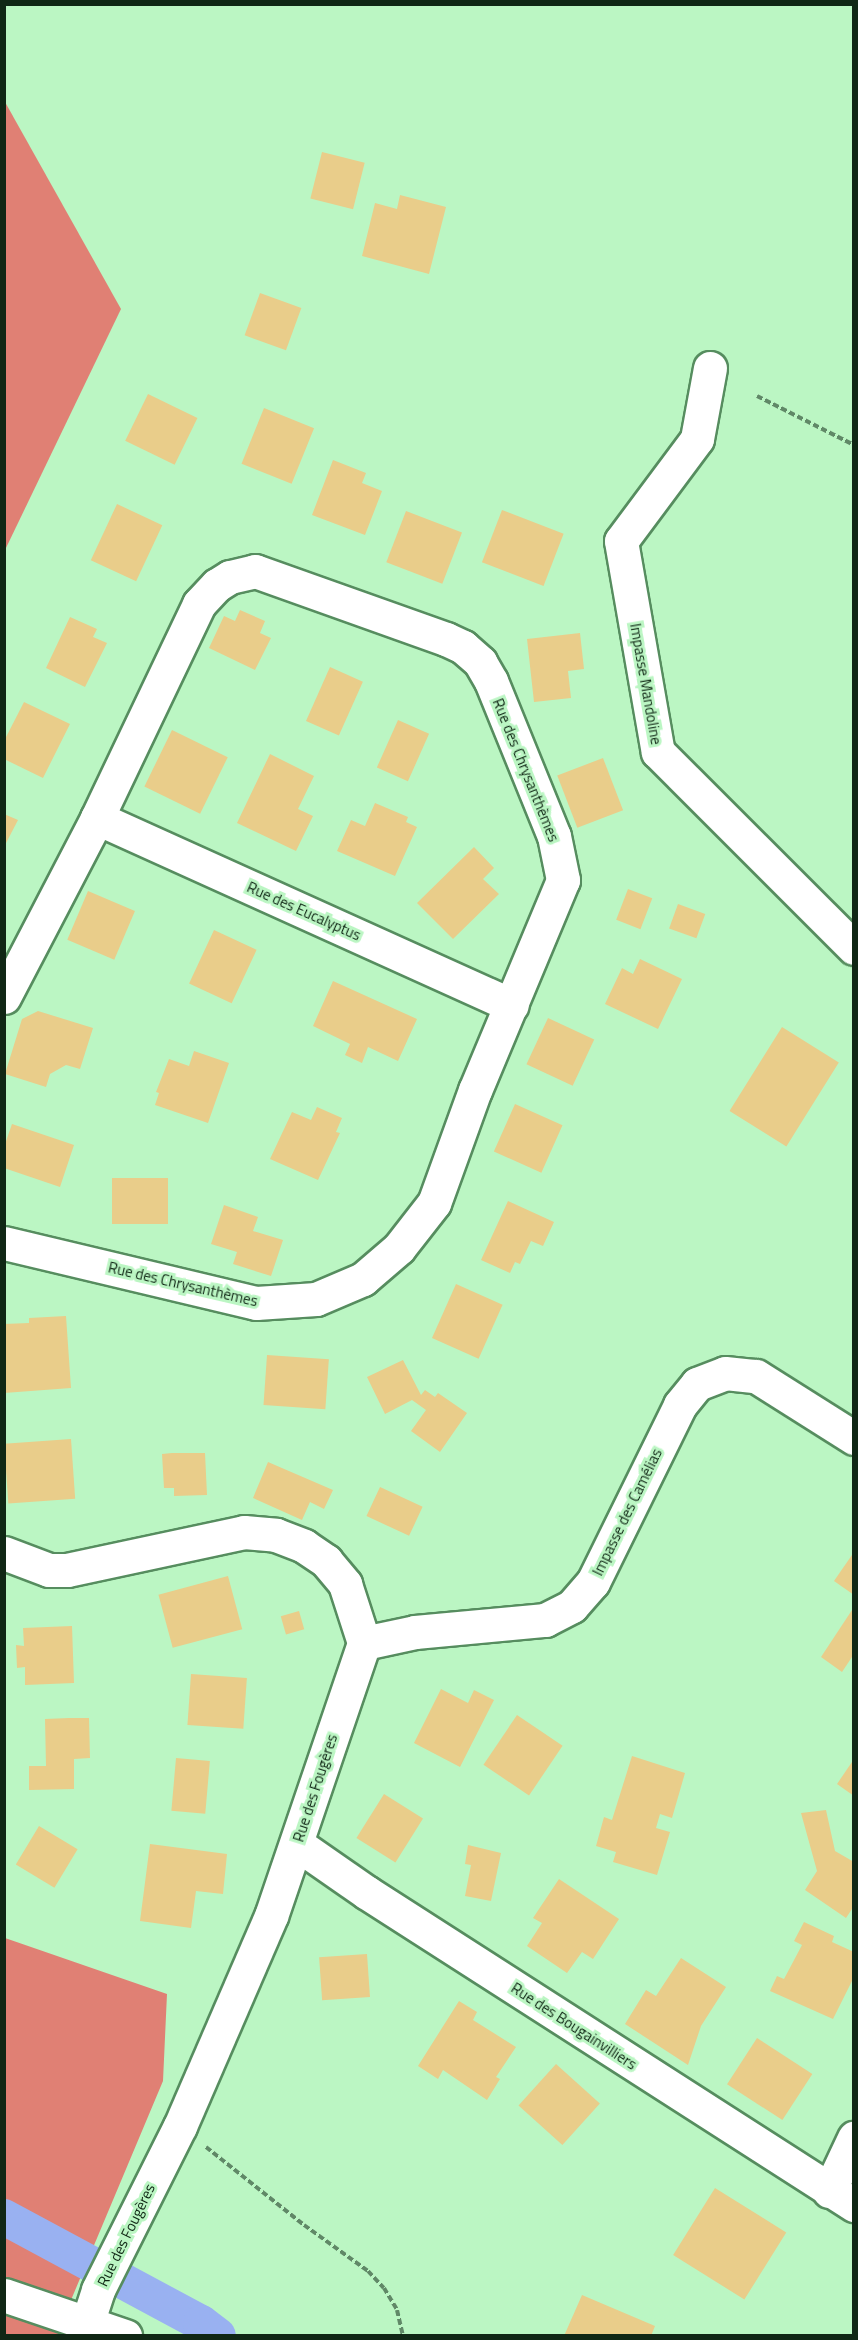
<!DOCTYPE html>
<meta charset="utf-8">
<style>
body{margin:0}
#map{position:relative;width:858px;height:2340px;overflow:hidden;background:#bbf6c3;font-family:"Titillium Web",sans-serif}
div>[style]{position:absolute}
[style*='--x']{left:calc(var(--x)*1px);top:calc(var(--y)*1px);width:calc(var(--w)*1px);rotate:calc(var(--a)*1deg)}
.forest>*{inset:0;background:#e08074}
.canal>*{height:36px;margin:-18px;padding:0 18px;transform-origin:18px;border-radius:18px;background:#99b1f1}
.building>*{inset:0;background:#e9cd8a;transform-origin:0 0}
.path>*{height:4px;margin-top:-2px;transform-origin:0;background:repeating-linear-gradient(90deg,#608867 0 6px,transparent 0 9px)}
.roads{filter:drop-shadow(2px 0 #568d5f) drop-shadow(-2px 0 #568d5f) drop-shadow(0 2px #568d5f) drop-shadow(0 -2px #568d5f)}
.minor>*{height:33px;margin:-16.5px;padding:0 16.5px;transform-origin:16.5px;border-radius:16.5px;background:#fff}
.tertiary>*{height:33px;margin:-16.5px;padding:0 16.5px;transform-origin:16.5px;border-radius:16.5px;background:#fff}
span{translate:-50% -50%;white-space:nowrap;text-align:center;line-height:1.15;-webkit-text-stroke:6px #bbf6c3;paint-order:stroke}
.street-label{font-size:15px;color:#102715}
.frame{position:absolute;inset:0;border:6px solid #102715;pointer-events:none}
</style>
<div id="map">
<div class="forest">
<div style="clip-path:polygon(5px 102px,121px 309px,5px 550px,4px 550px)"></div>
<div style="clip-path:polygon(5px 1938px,167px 1994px,163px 2081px,58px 2331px,69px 2335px,5px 2336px)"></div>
</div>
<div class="canal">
<div style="--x:4;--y:2217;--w:224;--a:28.3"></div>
<div style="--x:201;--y:2323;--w:21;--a:37"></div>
</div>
<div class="building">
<div style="left:322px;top:152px;width:44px;height:48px;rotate:14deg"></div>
<div style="clip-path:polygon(400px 195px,446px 207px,429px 274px,362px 256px,375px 203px,397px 209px)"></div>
<div style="left:260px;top:293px;width:44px;height:45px;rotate:20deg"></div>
<div style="left:148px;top:394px;width:55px;height:52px;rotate:26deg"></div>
<div style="left:264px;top:408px;width:54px;height:60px;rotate:22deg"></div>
<div style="clip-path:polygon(333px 460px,366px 473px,362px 483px,382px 491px,365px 535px,312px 515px)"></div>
<div style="left:117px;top:504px;width:50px;height:62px;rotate:25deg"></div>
<div style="left:502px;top:510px;width:66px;height:56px;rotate:21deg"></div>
<div style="left:406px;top:511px;width:60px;height:55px;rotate:21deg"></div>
<div style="clip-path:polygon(240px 610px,265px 621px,260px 633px,271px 638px,255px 670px,209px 648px,224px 616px,235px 621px)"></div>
<div style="clip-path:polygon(70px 617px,97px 629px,93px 637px,107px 643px,85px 687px,46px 668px)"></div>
<div style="clip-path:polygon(580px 633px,584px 669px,568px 671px,571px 698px,534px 702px,527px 639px)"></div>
<div style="left:330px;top:667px;width:36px;height:59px;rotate:24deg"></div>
<div style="clip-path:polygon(24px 702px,70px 724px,43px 778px,4px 759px,4px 741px)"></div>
<div style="left:398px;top:720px;width:34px;height:52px;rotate:24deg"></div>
<div style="left:172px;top:730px;width:62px;height:63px;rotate:26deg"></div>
<div style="clip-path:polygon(270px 754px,314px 776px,298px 809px,313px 816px,296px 851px,237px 823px)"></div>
<div style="left:603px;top:758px;width:56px;height:49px;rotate:69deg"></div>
<div style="clip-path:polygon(375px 803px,408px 817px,406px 822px,417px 827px,395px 876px,337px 851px,351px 820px,365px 826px)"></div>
<div style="clip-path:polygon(4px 814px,18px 820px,4px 847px)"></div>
<div style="clip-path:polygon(474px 847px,494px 868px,483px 879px,499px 894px,453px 939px,417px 903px)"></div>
<div style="left:628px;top:889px;width:26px;height:33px;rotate:21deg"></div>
<div style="left:88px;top:891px;width:51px;height:53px;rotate:23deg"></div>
<div style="left:678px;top:904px;width:29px;height:26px;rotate:20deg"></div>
<div style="left:214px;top:930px;width:47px;height:59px;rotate:25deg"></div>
<div style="clip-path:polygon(640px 959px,682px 979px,658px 1029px,605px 1004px,622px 968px,633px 974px)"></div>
<div style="clip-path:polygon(333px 981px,417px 1019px,398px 1061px,368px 1047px,362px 1063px,345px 1055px,350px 1044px,313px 1026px)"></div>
<div style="clip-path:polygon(38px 1011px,93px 1028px,80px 1069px,66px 1065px,50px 1074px,46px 1087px,5px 1074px,22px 1019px)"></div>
<div style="left:548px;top:1018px;width:51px;height:51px;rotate:25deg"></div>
<div style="left:782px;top:1027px;width:67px;height:99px;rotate:32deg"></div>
<div style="clip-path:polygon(194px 1051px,229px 1063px,208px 1123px,155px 1105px,159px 1093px,156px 1092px,169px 1059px,189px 1066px)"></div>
<div style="left:515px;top:1104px;width:52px;height:52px;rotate:24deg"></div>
<div style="clip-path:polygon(317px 1107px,342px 1118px,336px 1132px,340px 1133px,318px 1180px,270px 1159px,292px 1112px,311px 1120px)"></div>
<div style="clip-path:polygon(12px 1124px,74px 1145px,60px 1187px,4px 1168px,4px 1147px)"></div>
<div style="left:112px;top:1178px;width:56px;height:46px"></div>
<div style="clip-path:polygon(508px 1201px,554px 1222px,543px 1246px,531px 1241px,520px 1264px,515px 1262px,510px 1273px,481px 1260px)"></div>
<div style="clip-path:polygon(224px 1205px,258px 1217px,253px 1231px,283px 1240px,271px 1276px,233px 1264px,237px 1252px,211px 1244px)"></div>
<div style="left:456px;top:1284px;width:51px;height:59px;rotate:24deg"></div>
<div style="clip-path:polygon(66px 1316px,71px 1388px,4px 1393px,4px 1324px,29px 1323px,29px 1318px)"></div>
<div style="left:267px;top:1355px;width:62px;height:50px;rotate:4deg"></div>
<div style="clip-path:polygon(403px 1360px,421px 1395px,425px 1390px,435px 1397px,438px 1393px,467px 1413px,440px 1452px,411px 1431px,426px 1410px,412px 1400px,385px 1414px,367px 1377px)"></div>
<div style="left:71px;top:1439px;width:60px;height:67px;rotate:86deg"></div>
<div style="clip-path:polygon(172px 1453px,205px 1453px,207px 1495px,174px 1496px,174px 1488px,164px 1488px,162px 1454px)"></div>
<div style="clip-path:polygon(268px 1462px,333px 1490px,324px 1509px,310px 1502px,302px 1520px,253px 1498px)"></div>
<div style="left:380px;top:1487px;width:47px;height:32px;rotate:25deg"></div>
<div style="clip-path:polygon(854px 1552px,854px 1595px,834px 1581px)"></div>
<div style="left:228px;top:1576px;width:55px;height:72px;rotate:75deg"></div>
<div style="clip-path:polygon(854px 1607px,854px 1654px,842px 1672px,821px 1657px)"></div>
<div style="left:299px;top:1611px;width:19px;height:19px;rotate:74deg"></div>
<div style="clip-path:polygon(72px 1626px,74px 1683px,25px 1685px,25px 1667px,17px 1668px,16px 1645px,24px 1646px,23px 1628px)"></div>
<div style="left:191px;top:1674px;width:56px;height:51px;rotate:4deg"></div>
<div style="clip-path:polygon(441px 1689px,468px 1703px,474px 1690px,494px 1700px,460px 1767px,414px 1743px)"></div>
<div style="left:517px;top:1715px;width:55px;height:60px;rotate:34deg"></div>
<div style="clip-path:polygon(69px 1718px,89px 1718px,90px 1758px,74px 1759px,74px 1789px,29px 1790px,29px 1766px,46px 1766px,45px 1719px)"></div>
<div style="clip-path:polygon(632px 1756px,685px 1773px,672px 1818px,660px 1814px,656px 1828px,670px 1832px,657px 1875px,613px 1862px,616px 1852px,596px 1846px,604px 1817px,612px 1820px)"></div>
<div style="left:176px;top:1758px;width:34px;height:53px;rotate:5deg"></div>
<div style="clip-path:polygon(854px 1759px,854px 1796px,837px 1784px)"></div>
<div style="left:384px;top:1794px;width:46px;height:52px;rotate:32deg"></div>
<div style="clip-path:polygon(826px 1810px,835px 1851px,854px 1862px,854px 1906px,846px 1918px,805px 1890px,817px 1871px,801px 1813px)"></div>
<div style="left:39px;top:1826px;width:45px;height:45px;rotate:31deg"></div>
<div style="clip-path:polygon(150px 1844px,227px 1854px,223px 1894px,196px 1891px,191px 1928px,140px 1921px)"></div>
<div style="clip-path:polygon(468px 1845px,501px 1853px,491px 1901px,465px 1896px,471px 1865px,465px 1864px)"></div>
<div style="clip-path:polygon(559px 1879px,619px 1919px,593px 1959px,582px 1952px,567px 1973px,527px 1946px,542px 1923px,533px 1918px)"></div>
<div style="clip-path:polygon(804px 1922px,834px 1936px,832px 1942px,854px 1952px,854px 1977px,833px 2019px,770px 1991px,777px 1976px,784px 1979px,802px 1945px,794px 1941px)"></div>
<div style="left:367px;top:1954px;width:43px;height:48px;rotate:86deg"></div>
<div style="clip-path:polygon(681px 1958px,726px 1987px,701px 2026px,688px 2065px,625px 2024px,646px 1990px,656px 1996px)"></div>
<div style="clip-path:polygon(459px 2001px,477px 2012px,473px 2020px,516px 2047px,496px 2077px,500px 2079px,487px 2100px,443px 2070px,438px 2079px,418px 2066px)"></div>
<div style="left:757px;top:2038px;width:66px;height:55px;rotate:33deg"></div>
<div style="left:556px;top:2064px;width:59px;height:56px;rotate:42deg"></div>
<div style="left:715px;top:2188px;width:84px;height:79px;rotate:32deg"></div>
<div style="clip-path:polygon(582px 2295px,655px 2326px,651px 2336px,564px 2336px)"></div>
</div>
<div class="path">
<div style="--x:757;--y:396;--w:109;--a:26.8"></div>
<div style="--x:206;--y:2147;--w:125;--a:38.5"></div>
<div style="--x:304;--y:2225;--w:79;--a:35.7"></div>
<div style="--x:368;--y:2271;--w:23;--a:47"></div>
<div style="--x:384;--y:2288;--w:26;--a:59"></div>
<div style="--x:397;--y:2310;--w:27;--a:77"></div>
</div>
<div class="roads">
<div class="minor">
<div style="--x:710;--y:368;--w:72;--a:100.4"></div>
<div style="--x:697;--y:439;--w:127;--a:126.7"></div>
<div style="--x:621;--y:541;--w:214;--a:80.1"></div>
<div style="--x:658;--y:752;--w:277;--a:45"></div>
<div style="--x:97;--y:818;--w:455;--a:24.3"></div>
<div style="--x:4;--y:997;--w:202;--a:-62.5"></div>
<div style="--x:97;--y:818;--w:237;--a:-64.5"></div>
<div style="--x:199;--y:604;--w:26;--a:-47"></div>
<div style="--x:217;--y:585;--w:15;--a:-32"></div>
<div style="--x:230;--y:577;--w:26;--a:-13"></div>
<div style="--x:255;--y:571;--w:203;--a:19.6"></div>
<div style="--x:446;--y:639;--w:19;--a:25"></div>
<div style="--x:463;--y:647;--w:23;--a:41"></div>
<div style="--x:480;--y:662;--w:22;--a:60"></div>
<div style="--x:491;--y:681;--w:167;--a:67.9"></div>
<div style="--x:554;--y:836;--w:45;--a:78.4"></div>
<div style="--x:563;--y:880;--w:228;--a:112.7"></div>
<div style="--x:475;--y:1090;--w:120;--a:109.9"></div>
<div style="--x:434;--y:1203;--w:57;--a:127.9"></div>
<div style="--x:399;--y:1248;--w:48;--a:139.3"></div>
<div style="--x:363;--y:1279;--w:51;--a:156.9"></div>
<div style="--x:316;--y:1299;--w:60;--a:176.2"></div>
<div style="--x:256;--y:1303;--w:259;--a:-166.6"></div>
<div style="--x:4;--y:1553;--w:48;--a:20.7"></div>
<div style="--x:49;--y:1570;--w:18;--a:0"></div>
<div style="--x:67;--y:1570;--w:181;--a:-12.1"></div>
<div style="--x:244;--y:1532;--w:32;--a:5"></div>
<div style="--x:276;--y:1535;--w:30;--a:21"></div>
<div style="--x:304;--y:1546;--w:27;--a:34"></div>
<div style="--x:326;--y:1561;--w:30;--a:50"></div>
<div style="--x:345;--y:1584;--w:62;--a:72.1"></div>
<div style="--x:364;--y:1643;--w:288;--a:108.8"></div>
<div style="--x:271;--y:1916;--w:229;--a:113.4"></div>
<div style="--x:180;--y:2126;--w:183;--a:116.6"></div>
<div style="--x:98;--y:2290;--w:33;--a:108"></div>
<div style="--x:364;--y:1643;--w:52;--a:-12.2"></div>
<div style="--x:415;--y:1632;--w:131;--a:-5.3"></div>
<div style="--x:545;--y:1620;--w:30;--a:-27"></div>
<div style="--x:572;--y:1606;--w:32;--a:-49"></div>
<div style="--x:593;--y:1582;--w:197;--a:-63.8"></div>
<div style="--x:680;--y:1405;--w:27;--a:-51"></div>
<div style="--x:697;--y:1384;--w:30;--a:-21"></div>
<div style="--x:725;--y:1373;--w:31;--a:6"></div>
<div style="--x:756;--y:1376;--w:116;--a:32.3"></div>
<div style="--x:297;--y:1844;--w:84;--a:34.8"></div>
<div style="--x:366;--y:1892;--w:580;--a:32.68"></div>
<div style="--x:829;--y:2191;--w:59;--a:-64.7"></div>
</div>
<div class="tertiary">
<div style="--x:4;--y:2295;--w:128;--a:18.7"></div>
</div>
</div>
<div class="street-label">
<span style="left:646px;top:684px;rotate:80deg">Impasse Mandoline</span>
<span style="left:526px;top:770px;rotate:68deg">Rue des Chrysanthèmes</span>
<span style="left:304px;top:911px;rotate:24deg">Rue des Eucalyptus</span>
<span style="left:183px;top:1284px;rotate:13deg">Rue des Chrysanthèmes</span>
<span style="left:627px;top:1512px;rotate:-64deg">Impasse des Camélias</span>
<span style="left:315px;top:1788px;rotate:-72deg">Rue des Fougères</span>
<span style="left:574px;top:2026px;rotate:33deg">Rue des Bougainvilliers</span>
<span style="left:126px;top:2235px;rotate:-64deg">Rue des Fougères</span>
</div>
<div class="frame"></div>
</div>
